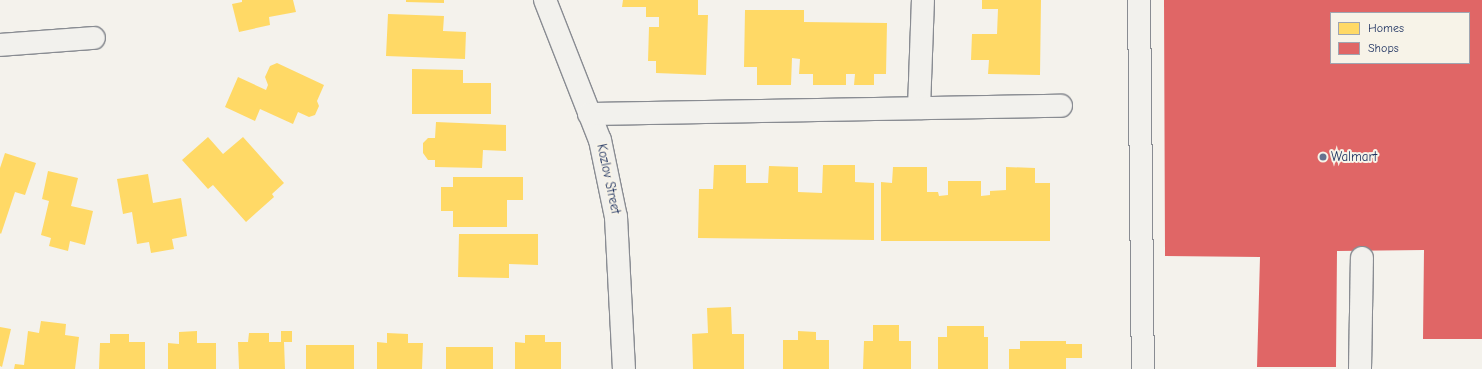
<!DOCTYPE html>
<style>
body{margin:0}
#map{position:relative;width:1482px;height:369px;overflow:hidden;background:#f4f2ec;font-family:"Comic Neue",sans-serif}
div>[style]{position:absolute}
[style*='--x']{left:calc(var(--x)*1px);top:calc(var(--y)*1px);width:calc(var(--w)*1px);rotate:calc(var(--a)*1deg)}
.homes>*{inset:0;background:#ffd966;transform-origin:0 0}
.shops>*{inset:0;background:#e06666}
.roads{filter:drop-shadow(1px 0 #898c92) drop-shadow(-1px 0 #898c92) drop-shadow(0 1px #898c92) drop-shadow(0 -1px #898c92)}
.minor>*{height:22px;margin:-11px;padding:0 11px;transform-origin:11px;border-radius:11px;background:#f2f1ed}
.dots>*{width:11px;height:11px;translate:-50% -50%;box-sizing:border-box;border:2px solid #f7f3e8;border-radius:50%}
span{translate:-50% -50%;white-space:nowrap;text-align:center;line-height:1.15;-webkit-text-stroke:4px #f7f3e8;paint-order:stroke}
.poi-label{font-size:13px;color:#1b2f5e}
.left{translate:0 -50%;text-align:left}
.street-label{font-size:13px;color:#1b2f5e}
.legend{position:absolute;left:1330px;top:12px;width:140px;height:52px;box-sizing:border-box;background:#f7f3e8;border:1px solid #9fa5b1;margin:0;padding:5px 7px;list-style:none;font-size:12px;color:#1b2f5e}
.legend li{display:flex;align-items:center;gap:8px;height:20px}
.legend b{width:20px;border:1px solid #9fa5b1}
</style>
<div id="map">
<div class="homes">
<div style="clip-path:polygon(242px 0,293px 0,296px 12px,269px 17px,270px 25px,239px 32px,232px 4px,242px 2px)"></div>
<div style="clip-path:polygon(406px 0,444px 0,444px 3px,406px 2px)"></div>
<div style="clip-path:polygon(623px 0,698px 0,698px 15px,708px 15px,706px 75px,656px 73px,656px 61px,648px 61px,649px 27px,659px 27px,659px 17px,646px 17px,646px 7px,622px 7px)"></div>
<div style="clip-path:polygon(982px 0,1041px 0,1040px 75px,988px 74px,989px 60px,971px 60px,972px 34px,997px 34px,998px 9px,982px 9px)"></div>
<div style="clip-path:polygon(745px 10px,804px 10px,804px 22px,887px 23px,886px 74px,874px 74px,874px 85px,854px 85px,855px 74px,846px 74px,846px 85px,813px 85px,813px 74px,799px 74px,800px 59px,792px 58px,791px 85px,757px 85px,757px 67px,744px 67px)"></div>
<div style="clip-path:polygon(388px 14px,444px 16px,443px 31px,466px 32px,465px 59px,386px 56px)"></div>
<div style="clip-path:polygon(277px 63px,324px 85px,317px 101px,319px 106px,315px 115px,309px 117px,298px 112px,293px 124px,260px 109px,255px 121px,225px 107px,238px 77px,266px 90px,268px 85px,265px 77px,270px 66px)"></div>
<div style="clip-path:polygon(412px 69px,463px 70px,463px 83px,491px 83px,491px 114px,412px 114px)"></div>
<div style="clip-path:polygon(436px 122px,506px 125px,506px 151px,483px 150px,482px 168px,435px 167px,435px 160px,428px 160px,423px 153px,423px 143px,428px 138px,435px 138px)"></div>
<div style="clip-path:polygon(208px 137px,223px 154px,243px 137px,284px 183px,272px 194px,274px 197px,246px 222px,213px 185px,208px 189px,182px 160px)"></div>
<div style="clip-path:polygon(5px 153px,36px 163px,25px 195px,15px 192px,1px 234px,0 233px,0 168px)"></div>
<div style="clip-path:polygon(714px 165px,746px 165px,746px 183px,768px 183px,769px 166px,798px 167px,798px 192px,822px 193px,823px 165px,855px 165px,855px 182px,874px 183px,874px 240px,698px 238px,699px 189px,713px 189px)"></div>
<div style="clip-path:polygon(893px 167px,927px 167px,927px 192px,938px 192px,939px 196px,948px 195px,948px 181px,981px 181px,981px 196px,990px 195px,990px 191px,1006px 190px,1006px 167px,1035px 168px,1035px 183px,1050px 183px,1050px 241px,881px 241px,881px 182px,892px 183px)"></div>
<div style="clip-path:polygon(48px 171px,78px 178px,71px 206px,93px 211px,85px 245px,70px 241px,68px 251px,49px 246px,51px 238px,41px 235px,49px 201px,42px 199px)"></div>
<div style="clip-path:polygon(148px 174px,153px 203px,181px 198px,187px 236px,172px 239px,174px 249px,151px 253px,149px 242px,137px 244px,132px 212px,123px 214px,117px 179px)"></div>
<div style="clip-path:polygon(453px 177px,523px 177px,523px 200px,507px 200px,507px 227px,453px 227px,453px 211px,441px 211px,441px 187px,453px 187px)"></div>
<div style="clip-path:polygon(459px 234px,538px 234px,538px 265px,509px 264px,509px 278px,458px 277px)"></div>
<div style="clip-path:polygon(731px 307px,732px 334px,744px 334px,744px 369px,693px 369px,692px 334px,708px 333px,707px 308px)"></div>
<div style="clip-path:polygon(41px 321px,66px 324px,65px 335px,79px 337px,75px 369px,14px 369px,15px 364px,24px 365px,28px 331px,39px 333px)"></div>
<div style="clip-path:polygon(873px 325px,899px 325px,899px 341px,911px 341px,911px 369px,863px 369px,864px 341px,873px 341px)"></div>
<div style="clip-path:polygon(947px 326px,984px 326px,984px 337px,988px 337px,988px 369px,938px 369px,938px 337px,947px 337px)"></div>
<div style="clip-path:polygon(0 327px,11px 329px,2px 367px,0 366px)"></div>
<div style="clip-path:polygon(197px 331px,197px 343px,216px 343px,216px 369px,168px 369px,168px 343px,179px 344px,179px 332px)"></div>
<div style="clip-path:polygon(281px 331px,292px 331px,292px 342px,284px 342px,285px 369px,239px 369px,238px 342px,248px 342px,249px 333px,269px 333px,269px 342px,281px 342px)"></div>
<div style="clip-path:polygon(798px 331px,816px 332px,816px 340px,829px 340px,829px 369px,783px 369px,783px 340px,798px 340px)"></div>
<div style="clip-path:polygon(387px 333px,408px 334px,408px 343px,423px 343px,422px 369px,377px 369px,377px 342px,387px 343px)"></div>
<div style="clip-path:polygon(110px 334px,129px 334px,129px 342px,145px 342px,145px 369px,99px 369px,100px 343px,110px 343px)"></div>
<div style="clip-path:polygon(525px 335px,545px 335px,545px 342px,561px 342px,561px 369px,515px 369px,515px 342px,525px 343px)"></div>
<div style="clip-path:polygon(1020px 341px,1066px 341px,1066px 344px,1082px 344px,1082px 358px,1066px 358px,1066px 369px,1009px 369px,1009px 349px,1020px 349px)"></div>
<div style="left:306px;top:345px;width:48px;height:24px"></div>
<div style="left:446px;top:347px;width:47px;height:22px"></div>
</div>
<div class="shops">
<div style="clip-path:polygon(evenodd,1164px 0,1482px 0,1482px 339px,1423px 339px,1424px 250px,1337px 251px,1336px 367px,1257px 367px,1260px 257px,1165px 256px,1164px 0,1331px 13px,1469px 13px,1469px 63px,1331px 63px,1331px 13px)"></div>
</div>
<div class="roads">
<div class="minor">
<div style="--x:545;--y:0;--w:150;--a:68.6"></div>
<div style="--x:600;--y:140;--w:79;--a:78.3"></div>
<div style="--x:616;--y:217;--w:152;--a:87"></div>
<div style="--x:1139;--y:0;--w:369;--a:89.4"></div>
<div style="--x:0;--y:45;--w:94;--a:-4.3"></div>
<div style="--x:919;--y:108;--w:108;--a:-87.9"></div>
<div style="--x:589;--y:114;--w:472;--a:-1"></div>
<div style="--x:1360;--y:369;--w:111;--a:-89"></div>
</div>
</div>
<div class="dots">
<div style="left:1323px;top:157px;background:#677390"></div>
</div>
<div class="poi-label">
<span class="left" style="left:1331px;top:157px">Walmart</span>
</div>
<div class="street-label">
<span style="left:608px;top:179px;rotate:78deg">Kozlov Street</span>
</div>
<ul class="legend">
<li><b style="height:11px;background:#ffd966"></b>Homes</li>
<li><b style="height:11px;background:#e06666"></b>Shops</li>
</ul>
</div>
